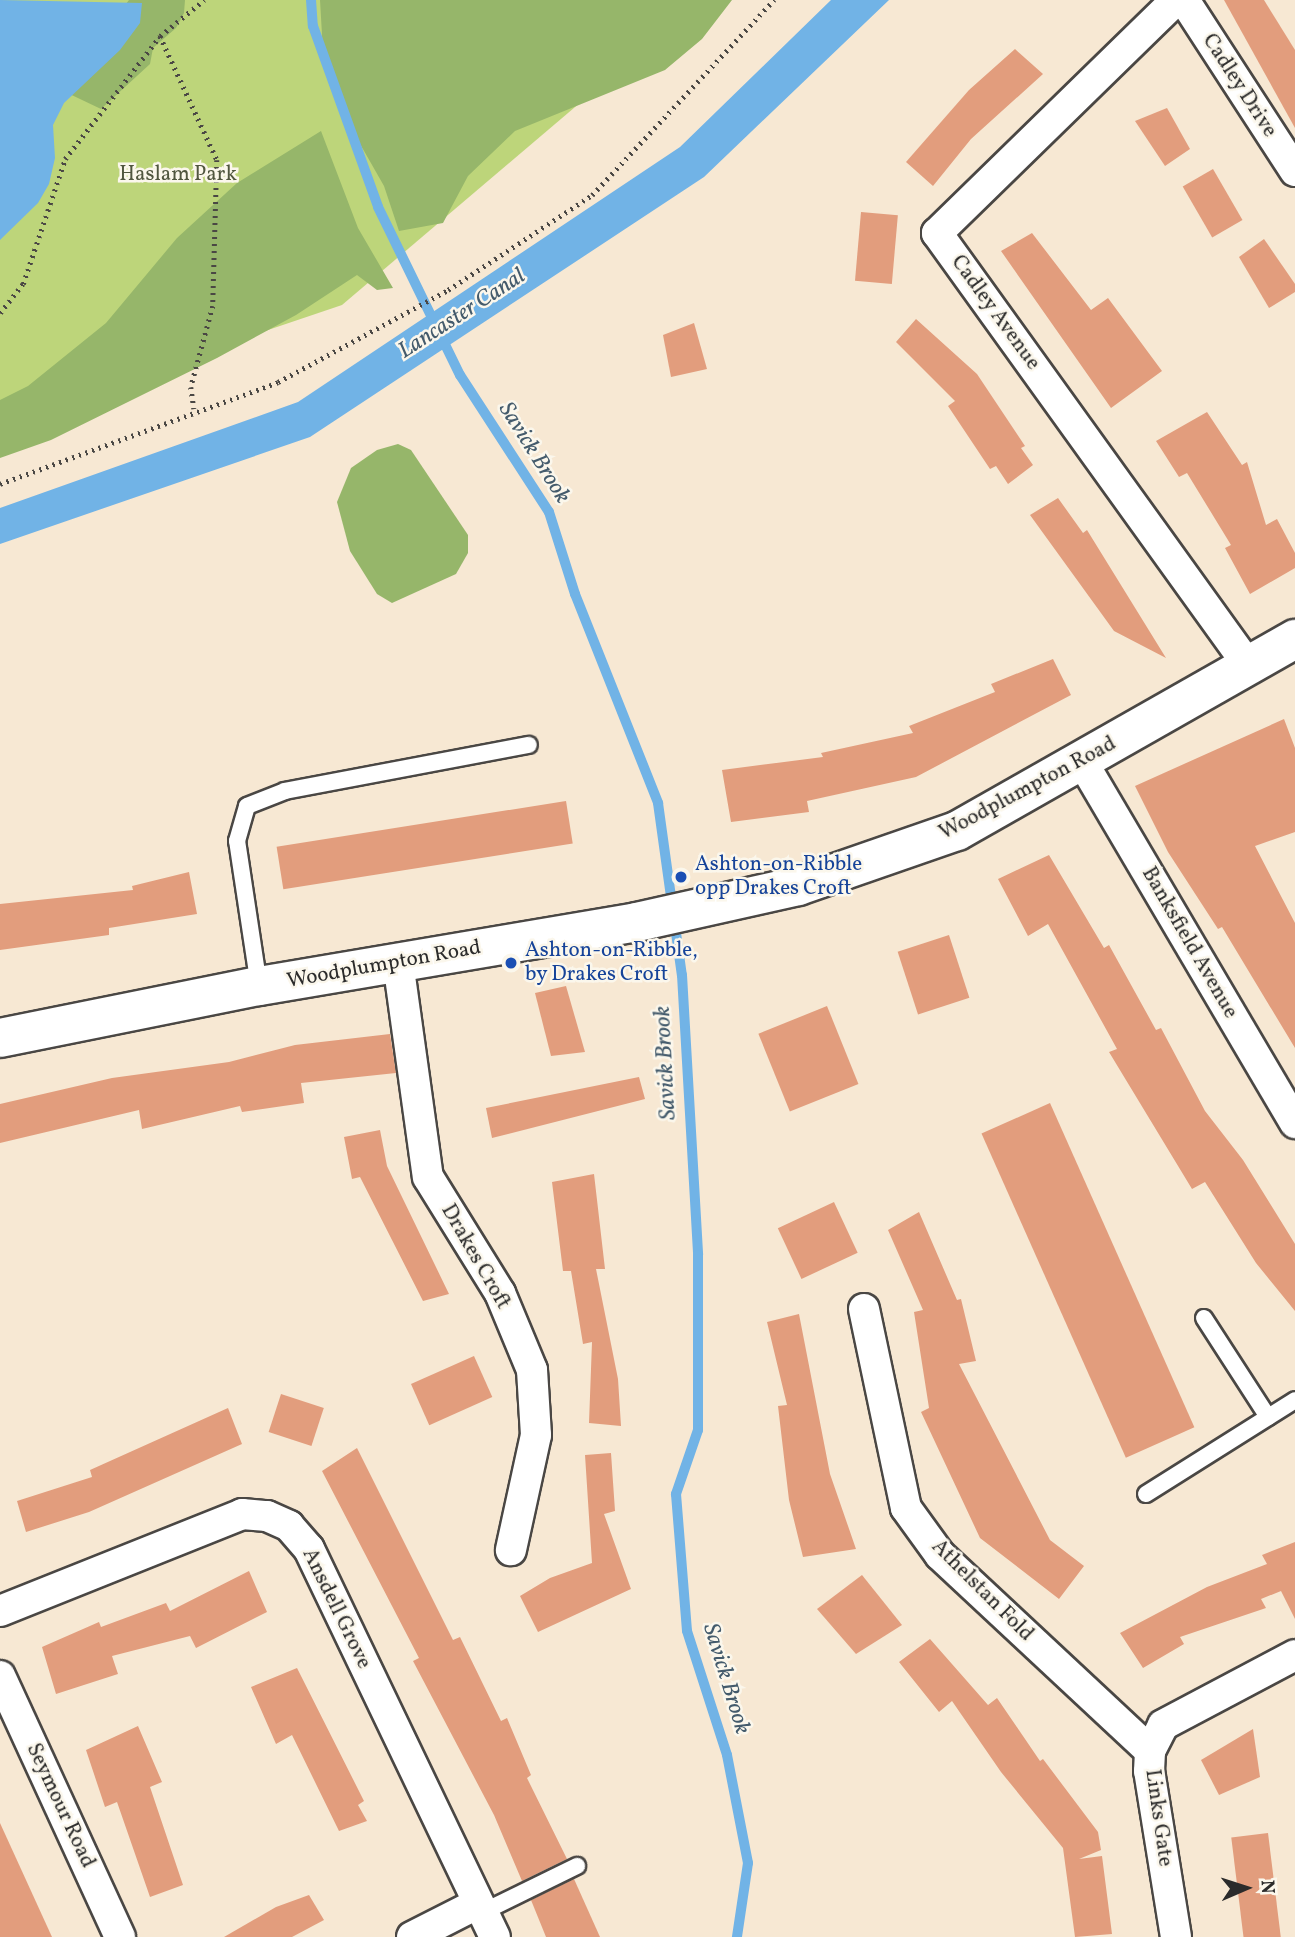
<!DOCTYPE html>
<style>
body{margin:0}
#map{position:relative;width:1295px;height:1937px;overflow:hidden;background:#f7e8d3;font-family:Vollkorn,serif}
div>[style]{position:absolute}
[style*='--x']{left:calc(var(--x)*1px);top:calc(var(--y)*1px);width:calc(var(--w)*1px);rotate:calc(var(--a)*1deg)}
.green>*{inset:0;background:#bdd57a}
.forest>*{inset:0;background:#96b66a}
.water>*{inset:0;background:#71b3e6}
.stream>*{height:10px;margin:-5px;padding:0 5px;transform-origin:5px;border-radius:5px;background:#71b3e6}
.building>*{inset:0;background:#e29d7d;transform-origin:0 0}
.path>*{height:4.5px;margin-top:-2.25px;transform-origin:0;background:repeating-linear-gradient(90deg,#4a4744 0 2px,transparent 0 7px)}
.roads{filter:drop-shadow(2px 0 #4a4744) drop-shadow(-2px 0 #4a4744) drop-shadow(0 2px #4a4744) drop-shadow(0 -2px #4a4744)}
.lane>*{height:16px;margin:-8px;padding:0 8px;transform-origin:8px;border-radius:8px;background:#fff}
.street>*{height:30px;margin:-15px;padding:0 15px;transform-origin:15px;border-radius:15px;background:#fff}
.secondary>*{height:38px;margin:-19px;padding:0 19px;transform-origin:19px;border-radius:19px;background:#fff}
.dots>*{width:19px;height:19px;translate:-50% -50%;box-sizing:border-box;border:4px solid #fbf7ec;border-radius:50%}
span{translate:-50% -50%;white-space:nowrap;text-align:center;line-height:1.15;-webkit-text-stroke:5px #fbf7ec;paint-order:stroke}
.street-label{font-size:21px;color:#2b2b2b}
.park-label{font-size:21px;color:#50563f}
.transit-label{font-size:21px;color:#164399}
.left{translate:0 -50%;text-align:left}
.water-label{font-size:23px;color:#445b6c;font-style:italic}
.north{position:absolute;left:1211px;top:1853px;width:70px;height:70px;-webkit-text-stroke:5px #fbf7ec;paint-order:stroke;rotate:87deg;font-size:19px;font-weight:700;line-height:28px;text-align:center;color:#2b2b2b}
.north::after{content:'';display:block;margin:auto;width:24px;height:32px;background:#2b2b2b;clip-path:polygon(50% 0,100% 100%,50% 72%,0 100%)}
</style>
<div id="map">
<div class="green">
<div style="clip-path:polygon(0 0,701px 0,342px 305px,0 421px)"></div>
</div>
<div class="forest">
<div style="clip-path:polygon(129px 0,185px 0,184px 13px,176px 28px,153px 48px,150px 64px,101px 109px,59px 89px)"></div>
<div style="clip-path:polygon(320px 0,732px 0,702px 39px,665px 70px,515px 131px,468px 176px,443px 223px,399px 231px,384px 186px,347px 121px,323px 52px)"></div>
<div style="clip-path:polygon(321px 131px,358px 228px,393px 288px,377px 290px,357px 275px,296px 315px,217px 358px,51px 440px,0 458px,0 400px,28px 386px,106px 323px,177px 238px,237px 183px)"></div>
<div style="clip-path:polygon(398px 444px,411px 450px,468px 535px,468px 553px,456px 574px,392px 603px,377px 594px,350px 551px,337px 502px,351px 468px,377px 450px)"></div>
</div>
<div class="water">
<div style="clip-path:polygon(0 0,142px 3px,140px 23px,120px 50px,64px 103px,53px 125px,55px 158px,49px 184px,38px 203px,0 240px)"></div>
<div style="clip-path:polygon(831px 0,889px 0,704px 177px,310px 437px,0 544px,0 508px,298px 402px,680px 147px)"></div>
</div>
<div class="stream">
<div style="--x:311;--y:0;--w:26;--a:86"></div>
<div style="--x:313;--y:26;--w:192;--a:70.2"></div>
<div style="--x:378;--y:207;--w:187;--a:64"></div>
<div style="--x:460;--y:375;--w:163;--a:57"></div>
<div style="--x:549;--y:512;--w:86;--a:72.4"></div>
<div style="--x:575;--y:594;--w:225;--a:68.3"></div>
<div style="--x:658;--y:803;--w:174;--a:82.1"></div>
<div style="--x:682;--y:975;--w:280;--a:86.7"></div>
<div style="--x:698;--y:1255;--w:175;--a:90"></div>
<div style="--x:698;--y:1430;--w:68;--a:109"></div>
<div style="--x:676;--y:1494;--w:137;--a:85.4"></div>
<div style="--x:687;--y:1631;--w:130;--a:72.1"></div>
<div style="--x:727;--y:1755;--w:110;--a:79"></div>
<div style="--x:748;--y:1863;--w:75;--a:98.5"></div>
</div>
<div class="building">
<div style="clip-path:polygon(1224px 0,1264px 0,1295px 50px,1295px 128px)"></div>
<div style="clip-path:polygon(1015px 49px,1043px 74px,971px 139px,933px 186px,906px 162px,969px 90px)"></div>
<div style="clip-path:polygon(1167px 108px,1190px 149px,1165px 166px,1135px 121px)"></div>
<div style="left:1213px;top:169px;width:59px;height:35px;rotate:60deg"></div>
<div style="left:861px;top:212px;width:37px;height:69px;rotate:5deg"></div>
<div style="clip-path:polygon(1032px 233px,1091px 310px,1108px 298px,1162px 371px,1111px 408px,1001px 251px)"></div>
<div style="clip-path:polygon(1264px 239px,1295px 284px,1295px 292px,1269px 308px,1239px 257px)"></div>
<div style="clip-path:polygon(916px 319px,977px 374px,1025px 446px,1021px 448px,1033px 465px,1008px 484px,996px 466px,990px 469px,948px 406px,955px 401px,896px 342px)"></div>
<div style="clip-path:polygon(694px 323px,707px 369px,671px 377px,663px 335px)"></div>
<div style="clip-path:polygon(1207px 412px,1242px 465px,1247px 462px,1266px 525px,1277px 519px,1295px 553px,1295px 568px,1250px 594px,1225px 548px,1231px 545px,1187px 473px,1179px 477px,1156px 441px)"></div>
<div style="clip-path:polygon(1058px 498px,1083px 533px,1087px 530px,1166px 658px,1114px 631px,1030px 515px)"></div>
<div style="clip-path:polygon(1053px 659px,1071px 695px,916px 777px,807px 801px,809px 812px,731px 822px,722px 770px,823px 757px,821px 753px,913px 733px,909px 726px,995px 692px,991px 684px)"></div>
<div style="clip-path:polygon(1284px 719px,1295px 748px,1295px 832px,1255px 846px,1295px 923px,1295px 1048px,1222px 927px,1218px 929px,1168px 852px,1135px 786px)"></div>
<div style="left:566px;top:801px;width:43px;height:293px;rotate:81deg"></div>
<div style="clip-path:polygon(1049px 855px,1104px 948px,1109px 945px,1156px 1030px,1161px 1028px,1205px 1111px,1243px 1160px,1295px 1244px,1295px 1311px,1256px 1263px,1205px 1182px,1192px 1189px,1109px 1052px,1117px 1049px,1048px 924px,1028px 936px,998px 879px)"></div>
<div style="clip-path:polygon(189px 872px,197px 914px,109px 928px,109px 935px,0 950px,0 904px,133px 890px,132px 886px)"></div>
<div style="left:949px;top:935px;width:66px;height:54px;rotate:72deg"></div>
<div style="clip-path:polygon(566px 986px,585px 1052px,551px 1056px,535px 993px)"></div>
<div style="left:827px;top:1006px;width:84px;height:74px;rotate:68deg"></div>
<div style="clip-path:polygon(390px 1034px,396px 1073px,301px 1083px,304px 1103px,242px 1112px,240px 1106px,142px 1129px,139px 1110px,0 1143px,0 1104px,112px 1078px,229px 1062px,295px 1045px)"></div>
<div style="clip-path:polygon(639px 1077px,645px 1099px,492px 1138px,486px 1108px)"></div>
<div style="left:1050px;top:1103px;width:355px;height:75px;rotate:66deg"></div>
<div style="clip-path:polygon(380px 1130px,387px 1166px,449px 1294px,423px 1301px,360px 1177px,352px 1179px,344px 1137px)"></div>
<div style="clip-path:polygon(594px 1174px,605px 1269px,596px 1269px,618px 1379px,621px 1426px,589px 1423px,592px 1342px,583px 1344px,571px 1271px,563px 1271px,552px 1182px)"></div>
<div style="left:834px;top:1202px;width:56px;height:62px;rotate:65deg"></div>
<div style="clip-path:polygon(919px 1212px,957px 1300px,961px 1299px,976px 1361px,959px 1364px,1050px 1540px,1084px 1566px,1059px 1599px,980px 1538px,921px 1412px,929px 1408px,914px 1312px,923px 1310px,888px 1230px)"></div>
<div style="clip-path:polygon(799px 1314px,830px 1474px,856px 1549px,803px 1557px,789px 1500px,778px 1406px,787px 1405px,767px 1322px)"></div>
<div style="left:474px;top:1356px;width:45px;height:69px;rotate:66deg"></div>
<div style="left:281px;top:1394px;width:45px;height:40px;rotate:18deg"></div>
<div style="clip-path:polygon(228px 1408px,242px 1444px,89px 1512px,26px 1532px,17px 1501px,92px 1477px,90px 1470px)"></div>
<div style="clip-path:polygon(357px 1448px,453px 1640px,460px 1637px,501px 1721px,507px 1718px,531px 1775px,527px 1778px,567px 1859px,522px 1881px,494px 1815px,413px 1661px,419px 1658px,322px 1471px)"></div>
<div style="clip-path:polygon(611px 1453px,615px 1511px,604px 1514px,631px 1589px,538px 1632px,520px 1596px,550px 1578px,592px 1563px,585px 1455px)"></div>
<div style="clip-path:polygon(1295px 1542px,1295px 1619px,1281px 1591px,1261px 1599px,1266px 1608px,1180px 1637px,1184px 1644px,1143px 1668px,1120px 1633px,1207px 1587px,1267px 1564px,1262px 1555px)"></div>
<div style="clip-path:polygon(249px 1571px,267px 1612px,196px 1648px,190px 1636px,112px 1656px,118px 1674px,56px 1694px,42px 1647px,99px 1622px,101px 1627px,166px 1603px,170px 1611px)"></div>
<div style="clip-path:polygon(862px 1575px,902px 1625px,856px 1654px,817px 1609px)"></div>
<div style="clip-path:polygon(930px 1639px,988px 1705px,997px 1698px,1040px 1761px,1043px 1759px,1098px 1832px,1101px 1850px,1079px 1859px,1102px 1856px,1112px 1934px,1075px 1937px,1063px 1848px,1001px 1772px,952px 1701px,939px 1712px,899px 1662px)"></div>
<div style="clip-path:polygon(297px 1668px,364px 1801px,358px 1805px,367px 1821px,339px 1831px,292px 1735px,276px 1744px,251px 1687px)"></div>
<div style="clip-path:polygon(138px 1726px,162px 1782px,150px 1787px,183px 1885px,150px 1897px,117px 1802px,105px 1807px,86px 1750px)"></div>
<div style="clip-path:polygon(1253px 1729px,1260px 1777px,1219px 1795px,1201px 1760px)"></div>
<div style="clip-path:polygon(0 1823px,52px 1937px,0 1937px)"></div>
<div style="left:1268px;top:1833px;width:105px;height:37px;rotate:83deg"></div>
<div style="clip-path:polygon(574px 1879px,600px 1937px,546px 1937px,531px 1900px)"></div>
<div style="clip-path:polygon(309px 1895px,324px 1920px,292px 1937px,224px 1937px,276px 1907px)"></div>
</div>
<div class="path">
<div style="--x:160;--y:36;--w:136;--a:65.3"></div>
<div style="--x:217;--y:160;--w:146;--a:91.6"></div>
<div style="--x:213;--y:306;--w:84;--a:105.2"></div>
<div style="--x:191;--y:387;--w:22;--a:82"></div>
<div style="--x:0;--y:313;--w:37;--a:-52"></div>
<div style="--x:23;--y:284;--w:132;--a:-71.4"></div>
<div style="--x:65;--y:159;--w:155;--a:-52.3"></div>
<div style="--x:160;--y:36;--w:57;--a:-39.3"></div>
<div style="--x:0;--y:484;--w:296;--a:-20.1"></div>
<div style="--x:278;--y:382;--w:193;--a:-28.4"></div>
<div style="--x:448;--y:290;--w:173;--a:-33.4"></div>
<div style="--x:592;--y:195;--w:267;--a:-47"></div>
</div>
<div class="roads">
<div class="lane">
<div style="--x:259;--y:986;--w:147;--a:-98.6"></div>
<div style="--x:237;--y:841;--w:36;--a:-74"></div>
<div style="--x:247;--y:806;--w:41;--a:-21.5"></div>
<div style="--x:285;--y:791;--w:248;--a:-10.7"></div>
<div style="--x:1204;--y:1318;--w:118;--a:57.1"></div>
<div style="--x:1146;--y:1494;--w:176;--a:-32.2"></div>
<div style="--x:481;--y:1913;--w:107;--a:-26.1"></div>
</div>
<div class="street">
<div style="--x:1176;--y:0;--w:334;--a:135.7"></div>
<div style="--x:937;--y:233;--w:532;--a:54.25"></div>
<div style="--x:1184;--y:0;--w:204;--a:57"></div>
<div style="--x:1083;--y:763;--w:418;--a:59.5"></div>
<div style="--x:398;--y:962;--w:217;--a:82.1"></div>
<div style="--x:428;--y:1177;--w:137;--a:58.2"></div>
<div style="--x:500;--y:1293;--w:83;--a:67.4"></div>
<div style="--x:532;--y:1370;--w:65;--a:86.5"></div>
<div style="--x:536;--y:1435;--w:118;--a:102.3"></div>
<div style="--x:864;--y:1309;--w:203;--a:78.1"></div>
<div style="--x:906;--y:1508;--w:58;--a:54.1"></div>
<div style="--x:940;--y:1555;--w:287;--a:43"></div>
<div style="--x:0;--y:1611;--w:261;--a:-21.8"></div>
<div style="--x:242;--y:1514;--w:25;--a:5"></div>
<div style="--x:267;--y:1516;--w:24;--a:24"></div>
<div style="--x:289;--y:1526;--w:30;--a:49"></div>
<div style="--x:309;--y:1549;--w:430;--a:64.4"></div>
<div style="--x:0;--y:1676;--w:287;--a:65.3"></div>
<div style="--x:412;--y:1937;--w:73;--a:-26.9"></div>
<div style="--x:1176;--y:1937;--w:168;--a:-99.2"></div>
<div style="--x:1149;--y:1771;--w:20;--a:-87"></div>
<div style="--x:1150;--y:1751;--w:29;--a:-63"></div>
<div style="--x:1163;--y:1725;--w:149;--a:-27.9"></div>
</div>
<div class="secondary">
<div style="--x:0;--y:1038;--w:264;--a:-11.4"></div>
<div style="--x:259;--y:986;--w:383;--a:-9.6"></div>
<div style="--x:637;--y:922;--w:165;--a:-12.6"></div>
<div style="--x:798;--y:886;--w:168;--a:-19.1"></div>
<div style="--x:957;--y:831;--w:389;--a:-29.6"></div>
</div>
</div>
<div class="dots">
<div style="left:681px;top:877px;background:#1a4fb4"></div>
<div style="left:511px;top:963px;background:#1a4fb4"></div>
</div>
<div class="street-label">
<span style="left:1239px;top:86px;rotate:57deg">Cadley Drive</span>
<span style="left:995px;top:313px;rotate:54deg">Cadley Avenue</span>
<span style="left:1028px;top:789px;rotate:-28deg">Woodplumpton Road</span>
<span style="left:1189px;top:943px;rotate:60deg">Banksfield Avenue</span>
<span style="left:384px;top:965px;rotate:-10deg">Woodplumpton Road</span>
<span style="left:475px;top:1257px;rotate:60deg">Drakes Croft</span>
<span style="left:982px;top:1591px;rotate:45deg">Athelstan Fold</span>
<span style="left:336px;top:1609px;rotate:64deg">Ansdell Grove</span>
<span style="left:60px;top:1806px;rotate:65deg">Seymour Road</span>
<span style="left:1158px;top:1818px;rotate:82deg">Links Gate</span>
</div>
<div class="park-label">
<span style="left:178px;top:175px">Haslam Park</span>
</div>
<div class="transit-label">
<span class="left" style="left:695px;top:877px">Ashton-on-Ribble<br>opp Drakes Croft</span>
<span class="left" style="left:525px;top:963px">Ashton-on-Ribble,<br>by Drakes Croft</span>
</div>
<div class="water-label">
<span style="left:462px;top:314px;rotate:-33deg">Lancaster Canal</span>
<span style="left:534px;top:453px;rotate:58deg">Savick Brook</span>
<span style="left:666px;top:1063px;rotate:-93deg">Savick Brook</span>
<span style="left:726px;top:1679px;rotate:73deg">Savick Brook</span>
</div>
<div class="north">N</div>
</div>
